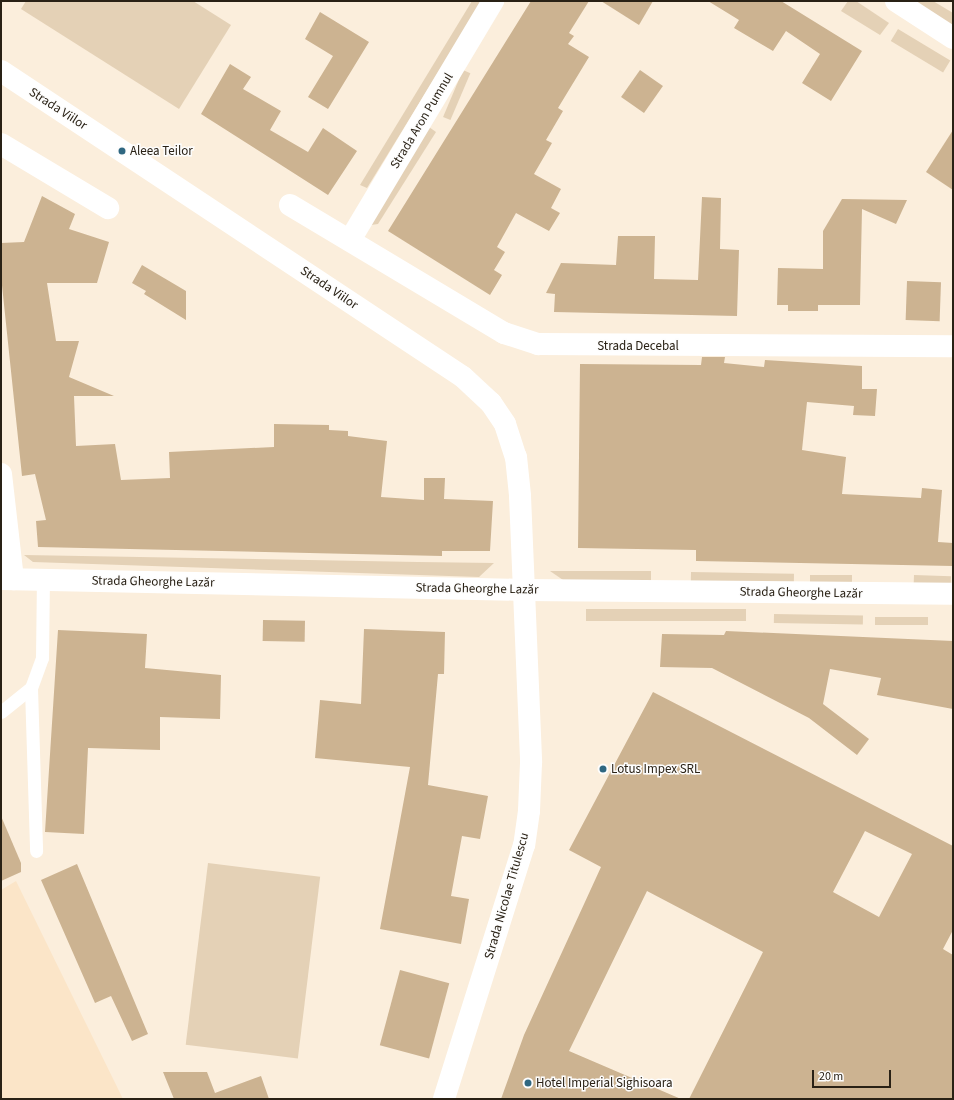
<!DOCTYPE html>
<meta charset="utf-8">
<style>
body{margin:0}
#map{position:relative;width:954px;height:1100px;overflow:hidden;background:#fbeedc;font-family:"Source Sans 3",sans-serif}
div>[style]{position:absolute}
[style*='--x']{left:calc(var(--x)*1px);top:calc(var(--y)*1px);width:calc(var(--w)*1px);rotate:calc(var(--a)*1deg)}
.built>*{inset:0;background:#fbe5c8}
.green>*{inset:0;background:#e4d1b6;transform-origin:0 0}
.building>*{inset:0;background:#ccb391;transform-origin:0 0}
.service>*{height:13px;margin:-6.5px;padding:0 6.5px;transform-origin:6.5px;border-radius:6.5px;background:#fff}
.minor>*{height:22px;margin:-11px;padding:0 11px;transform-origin:11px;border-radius:11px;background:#fff}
.tertiary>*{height:22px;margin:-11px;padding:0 11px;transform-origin:11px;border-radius:11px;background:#fff}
.dots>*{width:11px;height:11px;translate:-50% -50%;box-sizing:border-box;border:2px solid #fdfdfd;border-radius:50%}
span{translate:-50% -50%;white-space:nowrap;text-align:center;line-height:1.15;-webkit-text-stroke:3px #fdfdfd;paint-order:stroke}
.street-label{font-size:13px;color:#292115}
.poi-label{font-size:13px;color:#292115}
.left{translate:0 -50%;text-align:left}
.frame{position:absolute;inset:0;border:2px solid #292115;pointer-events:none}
.scale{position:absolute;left:812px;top:1070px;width:79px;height:18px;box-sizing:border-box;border:2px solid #292115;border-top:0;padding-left:5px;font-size:12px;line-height:14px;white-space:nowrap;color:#292115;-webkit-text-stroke:3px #fdfdfd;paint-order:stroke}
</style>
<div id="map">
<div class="built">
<div style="clip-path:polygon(16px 881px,123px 1099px,1px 1099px,1px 890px)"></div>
</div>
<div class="green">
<div style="clip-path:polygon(26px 1px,193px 1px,231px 25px,179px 109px,21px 9px)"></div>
<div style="clip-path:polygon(472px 1px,482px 1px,367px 188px,360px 185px)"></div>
<div style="clip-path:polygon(848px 1px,856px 1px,889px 23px,880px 35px,841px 11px)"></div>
<div style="clip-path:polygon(915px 1px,933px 1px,953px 13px,953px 31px)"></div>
<div style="left:898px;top:29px;width:61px;height:14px;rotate:31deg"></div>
<div style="left:463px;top:70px;width:8px;height:51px;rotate:23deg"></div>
<div style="clip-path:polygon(429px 127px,436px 132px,378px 224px,371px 225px)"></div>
<div style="clip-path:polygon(24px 555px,418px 562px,494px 563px,479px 577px,33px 562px)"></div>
<div style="clip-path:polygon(550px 571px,651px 571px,651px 581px,563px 580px)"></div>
<div style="left:691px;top:572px;width:103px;height:10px;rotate:1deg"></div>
<div style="left:810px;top:575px;width:42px;height:9px"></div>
<div style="left:914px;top:575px;width:37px;height:11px;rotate:2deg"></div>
<div style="left:586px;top:609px;width:160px;height:12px"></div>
<div style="left:774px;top:614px;width:89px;height:9px;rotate:1deg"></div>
<div style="left:875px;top:617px;width:53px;height:8px"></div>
<div style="left:208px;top:863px;width:113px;height:183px;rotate:7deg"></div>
</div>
<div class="building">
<div style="clip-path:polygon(531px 1px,589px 1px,569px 33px,574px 36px,568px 44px,589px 57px,558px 108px,563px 111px,546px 140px,552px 143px,534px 174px,561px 189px,551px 208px,560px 213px,549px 231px,516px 213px,497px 247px,505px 252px,494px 270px,502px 275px,490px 295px,388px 231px)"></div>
<div style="clip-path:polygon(601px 1px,653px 1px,639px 25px)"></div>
<div style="clip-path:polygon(708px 1px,781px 1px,862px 51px,831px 101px,802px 83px,820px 54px,786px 31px,773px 51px,734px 28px,739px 20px)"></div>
<div style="clip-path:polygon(320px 12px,369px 42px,328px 109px,308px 97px,333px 56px,305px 39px)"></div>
<div style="clip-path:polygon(230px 64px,251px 77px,243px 89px,281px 111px,270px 130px,308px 152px,323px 128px,357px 151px,328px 195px,201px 114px)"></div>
<div style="left:640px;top:70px;width:28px;height:33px;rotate:35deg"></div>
<div style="clip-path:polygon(953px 130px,953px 190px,926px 172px)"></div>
<div style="clip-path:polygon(42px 196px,75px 214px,69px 229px,109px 242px,97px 283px,47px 283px,56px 341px,79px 341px,69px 377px,114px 396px,74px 396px,76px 446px,115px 444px,121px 480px,170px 478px,169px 452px,274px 447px,274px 424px,329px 425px,329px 430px,348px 431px,348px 436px,387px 441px,381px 497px,424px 500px,424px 478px,445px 478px,444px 499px,493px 501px,490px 551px,442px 551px,442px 556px,38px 547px,36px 521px,46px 520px,35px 474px,22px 476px,1px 276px,1px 243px,24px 242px)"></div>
<div style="clip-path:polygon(702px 197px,721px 198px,720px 249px,739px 250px,737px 316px,554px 312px,555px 294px,546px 293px,561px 263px,616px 265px,618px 236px,655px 236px,654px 279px,698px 280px)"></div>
<div style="clip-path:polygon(842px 199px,907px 200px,896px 224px,862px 209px,860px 305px,818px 305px,818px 311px,788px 311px,788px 305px,777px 305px,778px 268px,823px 269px,823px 231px)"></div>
<div style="clip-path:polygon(142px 265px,186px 291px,186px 320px,144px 294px,146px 291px,132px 283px)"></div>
<div style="left:907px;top:281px;width:34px;height:39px;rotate:2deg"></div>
<div style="clip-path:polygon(702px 357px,725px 357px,724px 363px,764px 367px,765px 360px,862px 366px,862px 389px,877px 389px,875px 416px,853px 415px,854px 406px,807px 402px,802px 450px,846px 457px,842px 494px,921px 498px,922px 488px,942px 490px,938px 542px,953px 543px,953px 566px,696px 561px,696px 550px,578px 548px,580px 364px,701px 365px)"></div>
<div style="left:263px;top:620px;width:42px;height:21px;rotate:1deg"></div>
<div style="clip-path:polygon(364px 629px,445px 632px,444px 674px,438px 674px,428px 785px,488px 796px,480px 839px,462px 836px,451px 896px,469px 899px,461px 944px,380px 929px,410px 767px,315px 758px,320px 700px,361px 704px)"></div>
<div style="clip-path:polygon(58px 630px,147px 634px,145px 668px,221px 675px,220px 719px,160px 717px,160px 750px,88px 748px,84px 834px,45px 832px)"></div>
<div style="clip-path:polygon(726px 631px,953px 641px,953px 709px,877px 695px,881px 678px,830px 669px,823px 704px,869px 739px,857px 755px,809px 718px,712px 668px,660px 667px,662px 634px,724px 635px)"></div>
<div style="clip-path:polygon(evenodd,653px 692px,953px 846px,953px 930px,943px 949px,953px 955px,953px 1099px,689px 1099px,763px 952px,647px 891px,569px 1051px,681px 1099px,501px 1099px,524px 1035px,601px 867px,569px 850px,653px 692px,865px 831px,912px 854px,879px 917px,833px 892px,865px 831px)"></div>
<div style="clip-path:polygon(1px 816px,21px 863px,21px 872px,1px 881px)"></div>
<div style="clip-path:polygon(77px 864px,148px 1034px,132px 1041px,111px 996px,95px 1003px,41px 880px)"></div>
<div style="left:400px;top:970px;width:51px;height:78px;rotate:15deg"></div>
<div style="clip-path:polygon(163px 1072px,207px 1072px,215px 1093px,261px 1076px,269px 1099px,174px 1099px)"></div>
</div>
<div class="service">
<div style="--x:31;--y:688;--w:163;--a:88.2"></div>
<div style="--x:1;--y:712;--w:38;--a:-39"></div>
<div style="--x:31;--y:688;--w:32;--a:-70"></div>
<div style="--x:42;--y:658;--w:78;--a:-89.3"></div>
</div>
<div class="minor">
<div style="--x:896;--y:1;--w:68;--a:33"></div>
<div style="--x:1;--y:144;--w:125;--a:30.9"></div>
<div style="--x:290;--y:205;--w:249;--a:30.9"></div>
<div style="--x:504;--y:333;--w:36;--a:18"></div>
<div style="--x:538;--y:344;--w:415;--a:0.3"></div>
<div style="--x:350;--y:240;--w:279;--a:-59.1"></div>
<div style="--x:1;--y:474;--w:106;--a:83.5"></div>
<div style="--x:1;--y:579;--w:523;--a:1.2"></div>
</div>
<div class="tertiary">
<div style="--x:1;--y:71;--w:554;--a:33.52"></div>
<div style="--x:463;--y:377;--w:38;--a:43"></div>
<div style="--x:491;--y:403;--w:25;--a:56"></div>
<div style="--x:505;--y:424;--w:35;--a:72"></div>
<div style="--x:516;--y:457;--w:39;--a:84"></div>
<div style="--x:520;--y:496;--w:267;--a:87.6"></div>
<div style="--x:531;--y:763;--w:48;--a:92.4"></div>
<div style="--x:529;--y:811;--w:34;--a:98"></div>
<div style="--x:524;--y:845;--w:266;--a:107.5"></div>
<div style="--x:524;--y:590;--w:429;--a:0.5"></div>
</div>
<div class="dots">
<div style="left:122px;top:151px;background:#2f6781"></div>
<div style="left:603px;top:769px;background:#2f6781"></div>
<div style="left:528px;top:1083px;background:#2f6781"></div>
</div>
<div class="street-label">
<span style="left:58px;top:109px;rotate:33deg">Strada Viilor</span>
<span style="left:422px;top:121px;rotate:-59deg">Strada Aron Pumnul</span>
<span style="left:329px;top:288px;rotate:34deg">Strada Viilor</span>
<span style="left:638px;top:346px">Strada Decebal</span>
<span style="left:153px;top:582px;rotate:1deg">Strada Gheorghe Lazăr</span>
<span style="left:477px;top:589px;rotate:1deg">Strada Gheorghe Lazăr</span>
<span style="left:801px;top:593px;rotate:1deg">Strada Gheorghe Lazăr</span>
<span style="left:507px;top:896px;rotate:-74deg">Strada Nicolae Titulescu</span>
</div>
<div class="poi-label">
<span class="left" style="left:130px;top:151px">Aleea Teilor</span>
<span class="left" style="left:611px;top:769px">Lotus Impex SRL</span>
<span class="left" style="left:536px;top:1083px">Hotel Imperial Sighisoara</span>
</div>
<div class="frame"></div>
<div class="scale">20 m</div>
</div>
